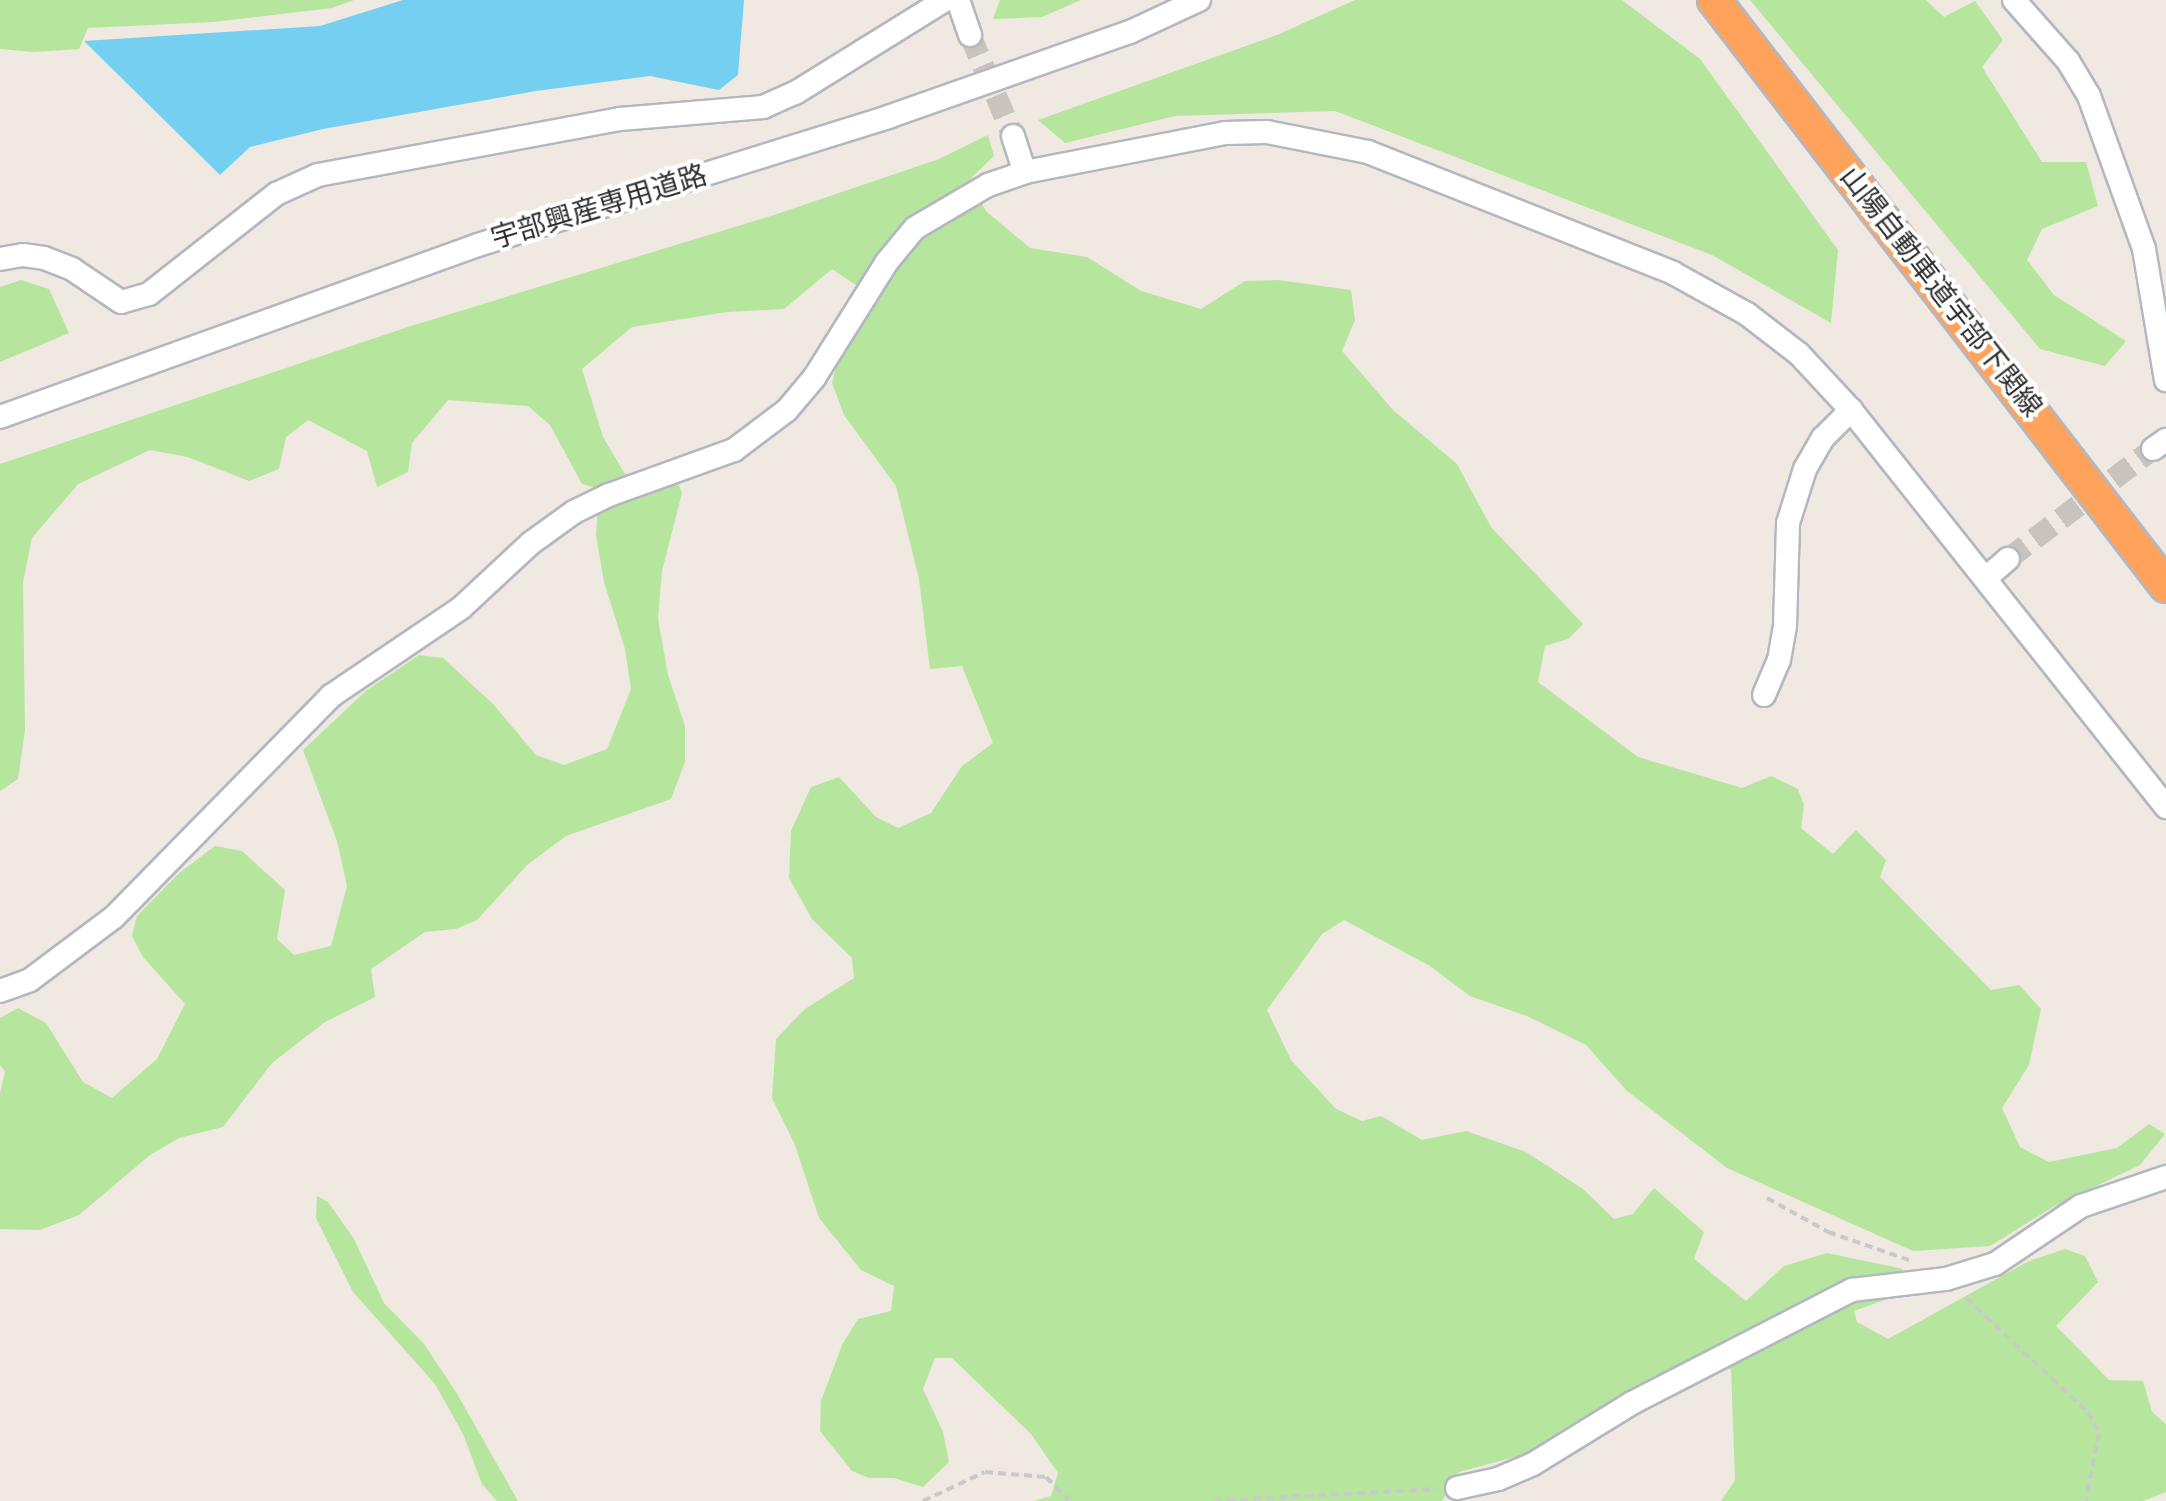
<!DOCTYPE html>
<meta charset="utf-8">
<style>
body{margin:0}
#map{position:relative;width:2166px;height:1501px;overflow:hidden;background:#efe9e1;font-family:"Roboto Condensed","Noto Sans JP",sans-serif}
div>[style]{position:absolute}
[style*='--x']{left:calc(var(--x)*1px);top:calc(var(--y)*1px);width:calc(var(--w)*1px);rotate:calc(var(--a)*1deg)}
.green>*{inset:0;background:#b6e59e}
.water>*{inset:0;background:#75cff0}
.minor-tunnel>*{height:22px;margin-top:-11px;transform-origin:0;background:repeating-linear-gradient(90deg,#c8c4bd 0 22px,transparent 0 33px)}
.path>*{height:4px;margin-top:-2px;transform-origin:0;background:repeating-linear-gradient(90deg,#c9c9c9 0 8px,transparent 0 13px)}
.roads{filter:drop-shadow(2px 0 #b4b7c1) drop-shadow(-2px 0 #b4b7c1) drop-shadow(0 2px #b4b7c1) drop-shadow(0 -2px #b4b7c1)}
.minor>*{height:22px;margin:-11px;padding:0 11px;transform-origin:11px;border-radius:11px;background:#fff}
.highway>*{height:32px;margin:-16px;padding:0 16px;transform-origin:16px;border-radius:16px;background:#ffa35c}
span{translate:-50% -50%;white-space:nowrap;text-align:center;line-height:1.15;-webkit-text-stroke:8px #fff;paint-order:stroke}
.street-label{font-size:28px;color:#2e2e2e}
</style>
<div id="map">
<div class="green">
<div style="clip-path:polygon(0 0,354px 0,332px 8px,213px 22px,88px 28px,79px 49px,34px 52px,0 49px)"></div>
<div style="clip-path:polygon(1000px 0,1081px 0,1042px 17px,993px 19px)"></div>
<div style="clip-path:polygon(1355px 0,1622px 0,1700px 59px,1838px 250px,1831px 323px,1712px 255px,1335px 111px,1175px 116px,1065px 143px,1038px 120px,1277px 35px)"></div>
<div style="clip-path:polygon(1750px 0,1926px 0,1944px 17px,1975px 1px,2003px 40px,1982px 67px,2042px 162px,2086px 162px,2098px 206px,2042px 229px,2027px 260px,2054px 295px,2126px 341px,2105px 366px,2040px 349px)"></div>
<div style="clip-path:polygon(988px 135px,994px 156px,967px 182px,987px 212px,1030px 248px,1087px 257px,1141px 291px,1201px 309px,1245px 281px,1278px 280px,1351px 290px,1355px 320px,1342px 351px,1393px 410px,1457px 464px,1491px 527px,1583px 624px,1568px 639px,1545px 646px,1538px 682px,1638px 757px,1742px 788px,1771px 776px,1798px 789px,1804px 805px,1801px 828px,1833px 854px,1856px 830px,1886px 860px,1880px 877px,1991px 990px,2019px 985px,2041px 1009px,2029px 1065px,2002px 1108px,2020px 1147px,2049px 1162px,2117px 1148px,2149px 1124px,2165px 1134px,2140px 1165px,2053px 1207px,1990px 1246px,1913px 1251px,1727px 1168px,1626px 1090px,1586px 1045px,1527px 1016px,1470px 996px,1430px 966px,1344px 920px,1322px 934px,1267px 1010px,1291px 1060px,1336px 1109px,1362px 1121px,1381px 1116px,1422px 1140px,1466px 1131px,1526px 1152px,1583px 1189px,1614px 1219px,1633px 1214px,1654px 1188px,1704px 1232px,1694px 1259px,1746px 1301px,1784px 1266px,1827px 1253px,1903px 1269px,1893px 1297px,1854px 1311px,1857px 1322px,1888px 1339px,2029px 1261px,2065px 1249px,2085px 1256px,2098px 1282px,2056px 1326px,2109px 1380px,2143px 1381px,2152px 1412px,2166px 1424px,2166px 1492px,2143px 1501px,1721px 1501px,1735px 1480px,1731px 1370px,1706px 1353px,1590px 1413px,1530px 1453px,1459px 1472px,1442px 1501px,1034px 1501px,1051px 1496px,1058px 1473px,1031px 1434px,952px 1358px,935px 1358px,923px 1389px,943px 1432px,949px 1462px,923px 1487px,894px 1478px,869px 1478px,852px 1471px,820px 1431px,821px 1401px,842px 1345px,858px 1319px,891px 1311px,894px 1286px,861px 1270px,819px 1218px,795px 1145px,772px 1098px,776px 1039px,805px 1009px,854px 978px,852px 958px,812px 919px,789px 878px,791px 831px,811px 787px,839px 777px,876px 817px,898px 828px,931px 813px,962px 766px,993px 743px,962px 666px,930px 669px,919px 579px,896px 486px,844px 415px,832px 383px,840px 351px,875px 298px,832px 269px,784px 309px,727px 312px,632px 327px,582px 369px,603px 437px,625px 474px,671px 465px,682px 493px,662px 571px,658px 619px,668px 675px,685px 726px,685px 762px,671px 799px,566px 836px,527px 865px,477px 920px,456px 929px,425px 932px,371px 969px,375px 997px,325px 1022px,272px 1063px,223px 1127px,179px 1138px,150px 1155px,79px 1215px,40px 1230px,0 1229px,0 1093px,5px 1072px,0 1065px,0 1018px,18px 1008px,46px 1023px,83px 1082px,112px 1098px,157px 1059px,185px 1004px,143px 957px,132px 936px,137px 916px,179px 873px,215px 846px,242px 851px,285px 890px,277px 939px,294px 955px,331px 946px,347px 886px,337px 841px,303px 750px,367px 690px,419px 655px,443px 658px,493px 704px,536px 755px,564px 765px,607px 749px,631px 689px,625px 649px,604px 582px,596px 535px,599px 489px,582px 484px,550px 425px,528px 406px,448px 400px,412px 443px,408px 472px,377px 487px,367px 451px,308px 420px,286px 437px,279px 469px,249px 481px,188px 457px,150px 450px,78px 484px,32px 538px,23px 582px,25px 730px,18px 779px,0 791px,0 464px,411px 326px,774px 215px,939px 159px)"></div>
<div style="clip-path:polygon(21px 280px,49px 289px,69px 333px,0 362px,0 287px)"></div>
<div style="clip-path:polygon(317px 1196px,328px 1202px,354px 1239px,384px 1303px,424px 1344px,456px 1392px,518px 1501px,497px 1501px,482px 1484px,463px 1434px,435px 1384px,353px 1292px,316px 1218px)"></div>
</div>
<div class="water">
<div style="clip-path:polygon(403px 0,744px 0,738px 75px,719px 90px,650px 76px,536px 91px,323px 129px,250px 147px,220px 175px,84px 41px,320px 26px)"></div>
</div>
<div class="minor-tunnel">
<div style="--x:970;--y:35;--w:110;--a:66.9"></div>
<div style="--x:2008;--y:559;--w:182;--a:-37.2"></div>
</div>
<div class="path">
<div style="--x:1767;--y:1198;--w:70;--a:29.1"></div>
<div style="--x:1828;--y:1232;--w:86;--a:19.1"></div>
<div style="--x:1966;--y:1298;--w:167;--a:43.1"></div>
<div style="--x:2088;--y:1412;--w:24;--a:62"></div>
<div style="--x:2099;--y:1433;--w:69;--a:100.8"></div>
<div style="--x:923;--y:1501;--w:68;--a:-25.1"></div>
<div style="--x:985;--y:1472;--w:61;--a:4.7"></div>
<div style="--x:1046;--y:1477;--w:33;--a:46"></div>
<div style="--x:1214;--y:1501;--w:223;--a:-3.1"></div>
</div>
<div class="roads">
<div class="minor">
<div style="--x:958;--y:0;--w:37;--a:71"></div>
<div style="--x:2014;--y:0;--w:81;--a:48.5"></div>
<div style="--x:2068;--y:61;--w:41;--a:59"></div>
<div style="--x:2089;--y:96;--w:163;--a:70.2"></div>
<div style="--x:2144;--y:249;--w:133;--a:80.5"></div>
<div style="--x:1013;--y:136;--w:38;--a:72"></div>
<div style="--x:0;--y:259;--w:23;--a:-10"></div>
<div style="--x:23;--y:255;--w:21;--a:8"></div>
<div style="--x:44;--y:258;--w:30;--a:21"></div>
<div style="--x:72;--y:269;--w:59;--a:34"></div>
<div style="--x:121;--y:302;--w:29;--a:-16"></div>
<div style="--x:149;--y:294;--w:162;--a:-38.2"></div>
<div style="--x:276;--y:194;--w:46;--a:-24.3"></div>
<div style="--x:318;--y:175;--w:307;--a:-10.5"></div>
<div style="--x:620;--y:119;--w:144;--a:-4.8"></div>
<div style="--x:763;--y:107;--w:35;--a:-24"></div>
<div style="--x:795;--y:93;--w:176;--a:-31.8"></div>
<div style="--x:0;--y:417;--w:508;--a:-19.79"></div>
<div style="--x:478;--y:245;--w:430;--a:-17.3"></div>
<div style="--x:888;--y:117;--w:256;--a:-19.4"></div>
<div style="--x:1130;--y:32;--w:76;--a:-24.9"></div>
<div style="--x:2153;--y:449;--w:16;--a:-35"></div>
<div style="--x:1986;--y:578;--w:29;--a:-41"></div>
<div style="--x:1764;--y:695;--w:38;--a:-67"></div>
<div style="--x:1779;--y:660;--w:35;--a:-80"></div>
<div style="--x:1785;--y:626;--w:103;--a:-88.3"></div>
<div style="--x:1788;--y:523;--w:57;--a:-72.5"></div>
<div style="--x:1805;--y:469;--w:36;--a:-60"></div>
<div style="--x:1823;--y:438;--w:40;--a:-45"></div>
<div style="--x:0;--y:991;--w:32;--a:-20"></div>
<div style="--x:30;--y:980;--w:105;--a:-36.9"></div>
<div style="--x:114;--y:917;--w:310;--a:-45.5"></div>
<div style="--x:331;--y:696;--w:157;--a:-34.1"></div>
<div style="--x:461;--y:608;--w:96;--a:-42.9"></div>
<div style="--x:531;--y:543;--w:53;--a:-35.8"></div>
<div style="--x:574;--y:512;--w:39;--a:-26"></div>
<div style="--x:609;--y:495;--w:133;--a:-19.8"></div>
<div style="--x:734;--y:450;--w:66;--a:-37"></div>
<div style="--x:787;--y:410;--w:42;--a:-49.8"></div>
<div style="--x:814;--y:378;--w:136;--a:-57.9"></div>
<div style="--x:886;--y:263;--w:45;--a:-50.4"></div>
<div style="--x:915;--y:228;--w:85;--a:-30.5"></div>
<div style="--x:988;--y:185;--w:39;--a:-19"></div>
<div style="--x:1025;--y:172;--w:204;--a:-11"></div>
<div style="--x:1225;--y:133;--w:42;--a:-1.4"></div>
<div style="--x:1267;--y:132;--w:103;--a:11.2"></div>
<div style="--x:1368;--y:152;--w:328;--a:21.6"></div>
<div style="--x:1673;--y:273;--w:85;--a:29"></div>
<div style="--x:1747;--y:314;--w:66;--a:37.6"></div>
<div style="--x:1799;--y:354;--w:76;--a:47.1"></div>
<div style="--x:1851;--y:410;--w:507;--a:51.57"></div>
<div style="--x:1457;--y:1488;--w:42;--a:-12.4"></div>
<div style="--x:1498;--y:1479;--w:38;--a:-23"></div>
<div style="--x:1533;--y:1464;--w:116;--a:-31.6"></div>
<div style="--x:1632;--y:1403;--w:247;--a:-27.2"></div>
<div style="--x:1852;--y:1290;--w:95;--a:-6.7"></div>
<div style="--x:1946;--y:1279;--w:51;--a:-17"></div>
<div style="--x:1995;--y:1264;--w:104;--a:-34"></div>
<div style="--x:2081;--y:1206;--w:90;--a:-18.8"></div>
</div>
<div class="highway">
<div style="--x:1714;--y:0;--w:740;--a:52.36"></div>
</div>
</div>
<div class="street-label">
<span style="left:599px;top:207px;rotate:-17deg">宇部興産専用道路</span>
<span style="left:1941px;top:292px;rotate:52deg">山陽自動車道宇部下関線</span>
</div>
</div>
